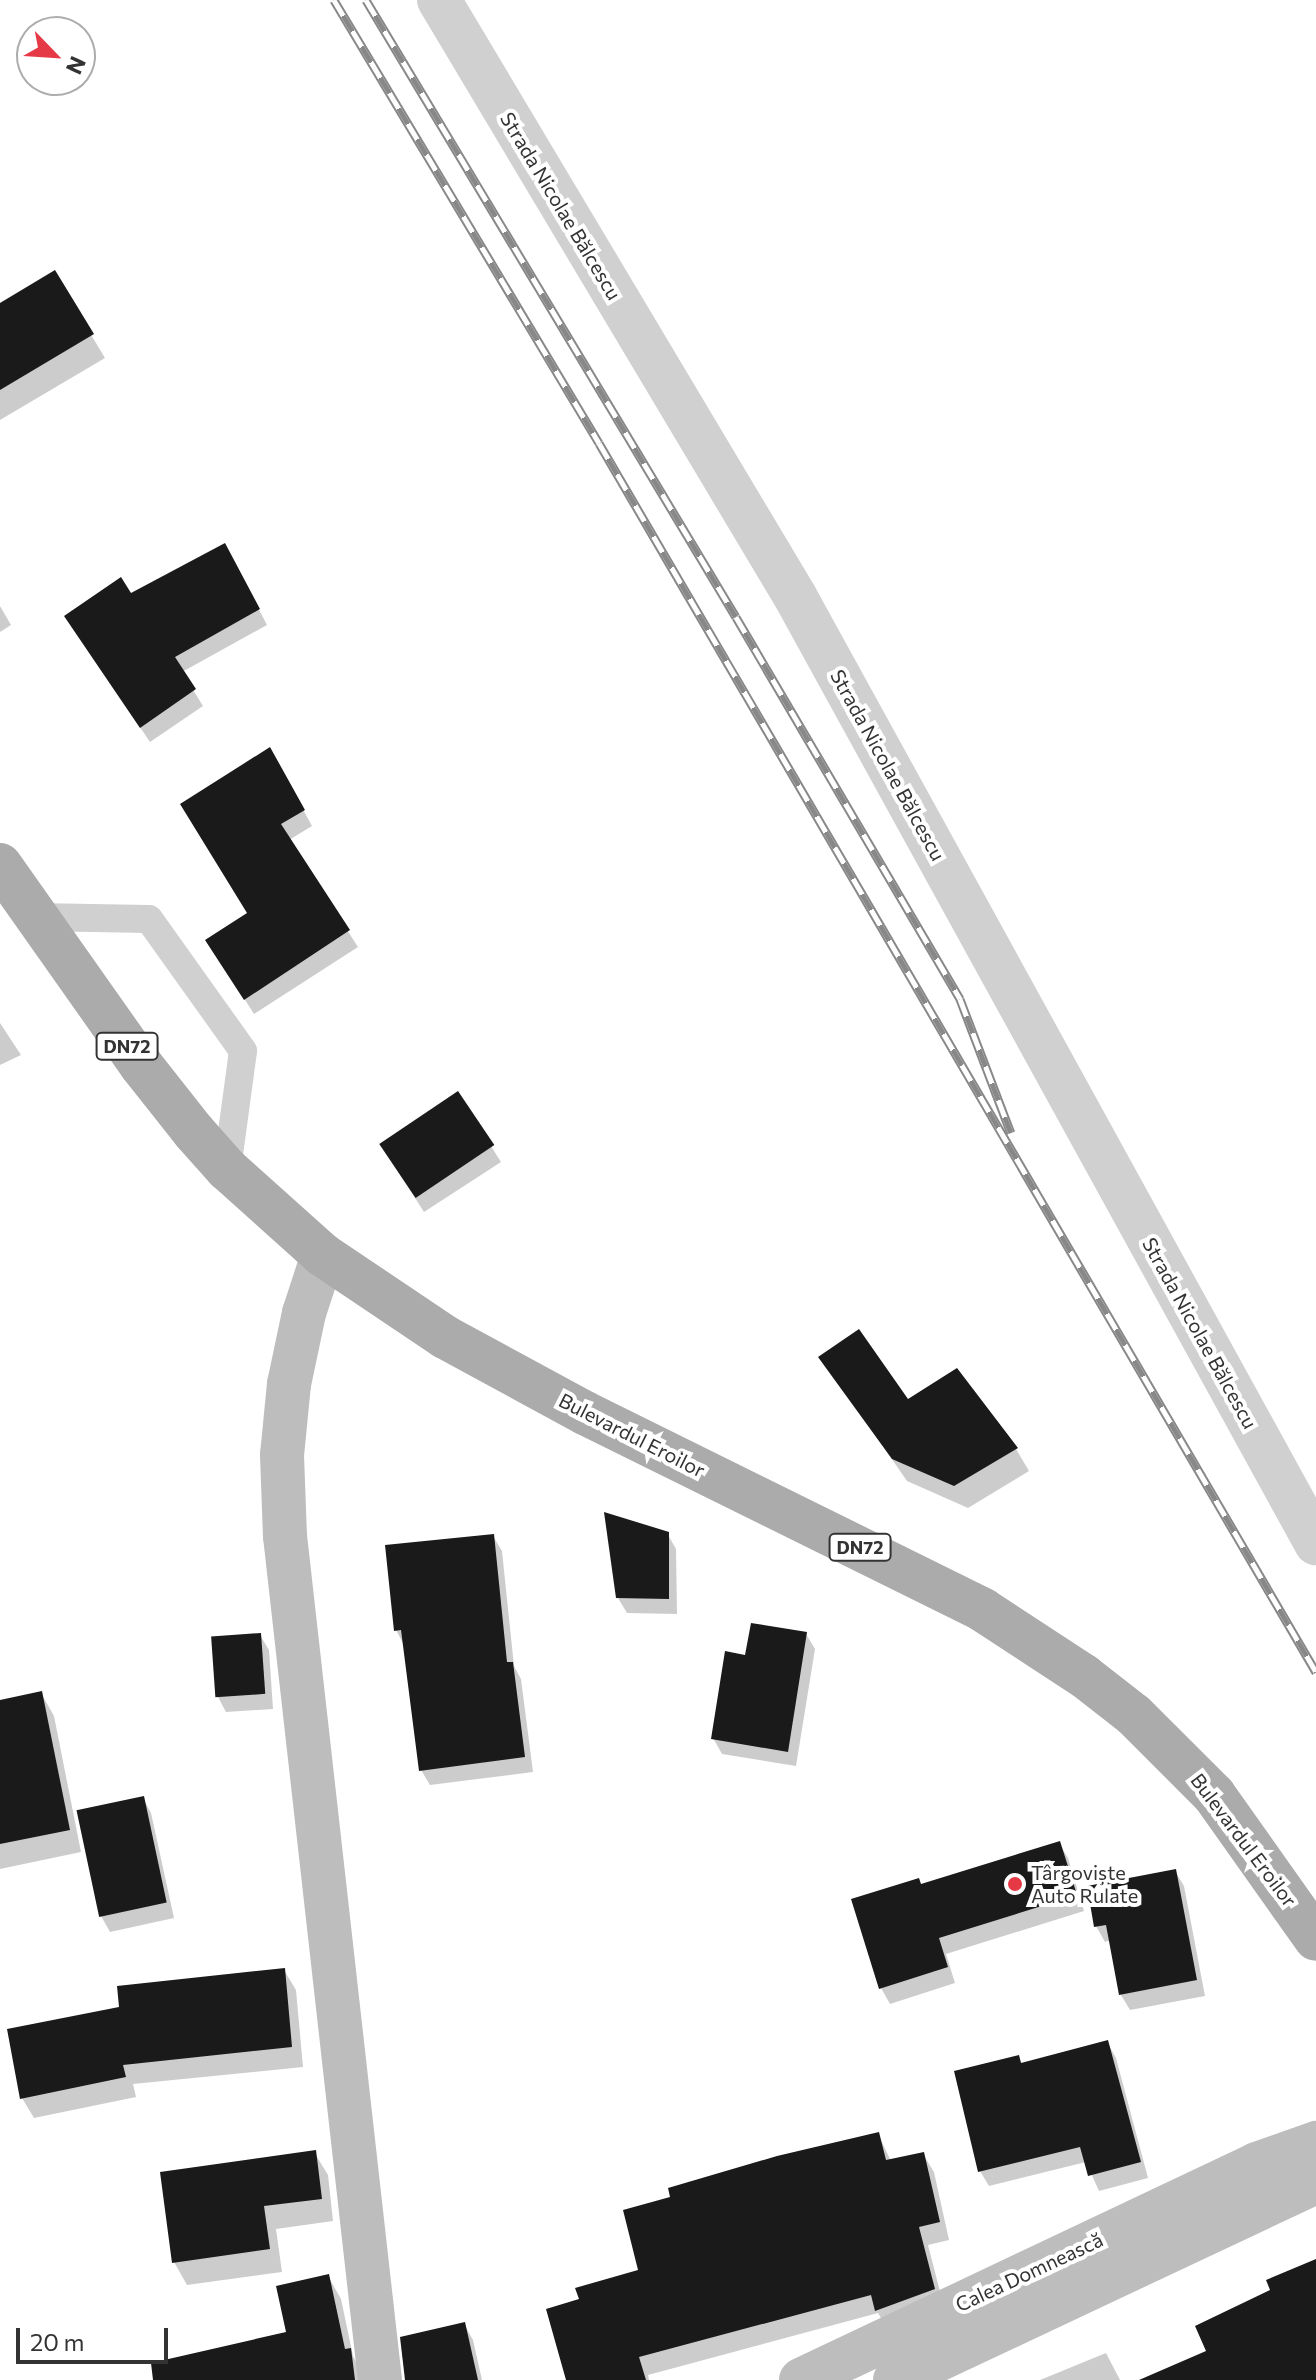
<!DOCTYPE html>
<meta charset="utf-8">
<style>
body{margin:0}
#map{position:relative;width:1316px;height:2380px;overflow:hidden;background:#fff;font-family:Commissioner,sans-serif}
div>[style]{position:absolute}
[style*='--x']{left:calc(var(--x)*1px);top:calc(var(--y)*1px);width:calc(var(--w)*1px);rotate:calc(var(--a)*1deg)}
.shadow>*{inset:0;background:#0003}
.building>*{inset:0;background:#1a1a1a;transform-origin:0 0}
.lane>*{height:28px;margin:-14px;padding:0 14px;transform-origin:14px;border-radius:14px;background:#d0d0d0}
.street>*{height:44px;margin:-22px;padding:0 22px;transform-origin:22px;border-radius:22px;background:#d0d0d0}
.secondary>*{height:44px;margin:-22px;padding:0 22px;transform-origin:22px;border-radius:22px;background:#bdbdbd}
.primary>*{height:44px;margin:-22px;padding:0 22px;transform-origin:22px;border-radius:22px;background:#ababab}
.rail>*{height:9px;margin-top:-4.5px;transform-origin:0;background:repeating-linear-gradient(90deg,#fff 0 18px,#888 0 36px);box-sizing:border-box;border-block:2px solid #888}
.dots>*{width:22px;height:22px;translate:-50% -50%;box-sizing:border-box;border:4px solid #fff;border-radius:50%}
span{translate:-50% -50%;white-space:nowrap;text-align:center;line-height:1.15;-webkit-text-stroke:8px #fff;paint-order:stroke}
.shield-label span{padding:2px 6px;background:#fff;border:2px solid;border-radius:6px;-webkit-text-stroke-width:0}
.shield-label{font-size:18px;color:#333;font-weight:700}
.street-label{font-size:20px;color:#333}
.poi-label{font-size:20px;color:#333}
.left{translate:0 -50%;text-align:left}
.north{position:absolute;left:16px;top:16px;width:80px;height:80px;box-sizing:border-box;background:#fff;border:2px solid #adadad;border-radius:50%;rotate:115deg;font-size:22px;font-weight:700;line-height:32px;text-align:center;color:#333}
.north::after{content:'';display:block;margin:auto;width:28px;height:36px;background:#e63946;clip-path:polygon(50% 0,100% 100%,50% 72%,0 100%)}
.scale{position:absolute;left:16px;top:2328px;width:152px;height:36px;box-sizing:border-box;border:4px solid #333;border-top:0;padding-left:10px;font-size:24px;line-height:28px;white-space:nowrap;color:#333;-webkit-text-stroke:6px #fff;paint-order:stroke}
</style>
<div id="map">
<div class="shadow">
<div style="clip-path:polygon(54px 273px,105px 358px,0 420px,0 306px)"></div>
<div style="clip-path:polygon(233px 560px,267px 625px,182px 672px,203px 706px,150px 742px,75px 631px,131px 595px)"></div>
<div style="clip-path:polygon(0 606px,11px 625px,0 632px)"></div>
<div style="clip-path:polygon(270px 749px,312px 826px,289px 840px,358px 947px,254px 1014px,217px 956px,250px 914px)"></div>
<div style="clip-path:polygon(0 1023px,21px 1055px,0 1065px)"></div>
<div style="clip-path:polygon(458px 1094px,501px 1162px,424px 1212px,390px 1159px)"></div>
<div style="clip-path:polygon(821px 1357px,908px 1402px,1016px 1449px,1029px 1471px,968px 1508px,907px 1481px)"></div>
<div style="clip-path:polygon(667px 1533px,676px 1549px,677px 1614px,627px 1613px,618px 1598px)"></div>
<div style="clip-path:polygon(493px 1536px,502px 1551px,514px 1666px,521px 1679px,533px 1772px,430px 1785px,421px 1770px,405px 1647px,396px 1630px)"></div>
<div style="clip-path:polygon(806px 1634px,815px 1649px,796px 1766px,722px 1754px,713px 1738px)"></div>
<div style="clip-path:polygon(260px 1635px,269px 1650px,273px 1709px,226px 1712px,218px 1697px)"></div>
<div style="clip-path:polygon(41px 1693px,54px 1716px,81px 1852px,0 1869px,0 1702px)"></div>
<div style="clip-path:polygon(143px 1798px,151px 1813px,174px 1918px,110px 1932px,101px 1916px)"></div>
<div style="clip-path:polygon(1059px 1843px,1068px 1858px,1084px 1911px,946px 1954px,955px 1983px,890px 2004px,881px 1988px,854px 1900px,922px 1886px)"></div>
<div style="clip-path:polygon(1175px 1871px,1184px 1886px,1205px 1996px,1130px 2010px,1121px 1995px,1111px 1940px,1105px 1942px,1096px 1926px)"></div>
<div style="clip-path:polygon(284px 1970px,296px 1990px,303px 2067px,133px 2084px,136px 2097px,34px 2118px,22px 2098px,121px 2008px)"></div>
<div style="clip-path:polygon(1107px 2042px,1116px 2058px,1148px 2178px,1099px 2191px,1086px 2162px,989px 2186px,980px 2171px,1018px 2057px,1023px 2065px)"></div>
<div style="clip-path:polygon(878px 2134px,891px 2161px,923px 2154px,934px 2172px,949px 2240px,928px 2245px,944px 2307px,887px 2328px,878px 2313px,648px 2375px,649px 2380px,568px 2380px,581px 2300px,641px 2272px)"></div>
<div style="clip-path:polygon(314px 2152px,328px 2175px,333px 2221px,276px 2229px,282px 2272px,187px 2285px,174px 2262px)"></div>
<div style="clip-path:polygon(328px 2276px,341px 2299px,353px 2356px,365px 2380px,209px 2380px,288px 2334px)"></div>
<div style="clip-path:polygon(464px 2324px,473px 2340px,482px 2380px,406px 2380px)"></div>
<div style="clip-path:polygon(1106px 2353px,1120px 2380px,1040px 2380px)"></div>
</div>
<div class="building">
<div style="clip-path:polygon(55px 270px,94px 334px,0 390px,0 303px)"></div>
<div style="clip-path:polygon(225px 543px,260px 609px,175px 657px,196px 689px,140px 728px,64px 616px,121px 577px,131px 593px)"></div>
<div style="clip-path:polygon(270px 747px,305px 810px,281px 824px,350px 930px,244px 1000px,205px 940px,247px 913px,180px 804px)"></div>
<div style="left:458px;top:1091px;width:65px;height:95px;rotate:56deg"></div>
<div style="clip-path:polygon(859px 1329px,908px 1399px,957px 1368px,1018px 1448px,954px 1486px,892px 1459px,818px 1357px)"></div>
<div style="clip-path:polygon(604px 1512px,669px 1532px,669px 1599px,616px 1598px)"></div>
<div style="clip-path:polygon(494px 1534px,507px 1662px,513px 1662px,525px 1757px,419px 1771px,401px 1630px,394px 1631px,385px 1545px)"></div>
<div style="clip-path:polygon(751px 1623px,807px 1632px,788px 1752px,711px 1739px,725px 1651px,745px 1655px)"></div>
<div style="left:261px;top:1633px;width:61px;height:50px;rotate:86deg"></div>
<div style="clip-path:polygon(42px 1691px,70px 1830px,0 1844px,0 1700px)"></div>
<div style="left:144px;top:1796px;width:109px;height:69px;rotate:78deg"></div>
<div style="clip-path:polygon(1060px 1841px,1077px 1895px,939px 1938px,948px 1967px,879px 1989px,851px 1899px,919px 1878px,921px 1884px)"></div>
<div style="clip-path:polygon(1176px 1869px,1197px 1980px,1119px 1995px,1106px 1925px,1094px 1927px,1087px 1886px)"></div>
<div style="clip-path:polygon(285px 1968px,292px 2047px,123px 2065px,126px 2077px,20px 2099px,7px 2029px,119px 2007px,117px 1986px)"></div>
<div style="clip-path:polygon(1108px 2040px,1141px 2162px,1088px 2176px,1080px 2147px,978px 2172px,954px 2071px,1019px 2055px,1021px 2063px)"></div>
<div style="clip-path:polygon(879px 2132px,886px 2160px,924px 2152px,940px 2222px,919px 2227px,935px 2289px,875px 2311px,871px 2295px,639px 2357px,646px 2380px,566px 2380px,546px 2309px,579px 2299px,575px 2288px,638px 2270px,623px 2210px,670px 2197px,668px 2188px,777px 2156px)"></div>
<div style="clip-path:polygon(316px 2150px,322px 2199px,264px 2206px,270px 2249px,172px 2263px,160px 2172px)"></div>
<div style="clip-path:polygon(1316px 2259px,1316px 2380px,1139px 2380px,1206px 2351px,1195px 2326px,1270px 2290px,1266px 2280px)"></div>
<div style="clip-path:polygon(329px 2274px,345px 2349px,351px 2348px,355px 2380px,153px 2380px,151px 2363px,286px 2332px,276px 2286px)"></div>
<div style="clip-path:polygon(465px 2322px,478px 2380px,405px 2380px,400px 2337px)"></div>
</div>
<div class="lane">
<div style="--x:35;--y:917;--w:114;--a:1"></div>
<div style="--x:149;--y:919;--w:162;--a:54.5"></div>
<div style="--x:243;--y:1051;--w:119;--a:97.7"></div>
</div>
<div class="street">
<div style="--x:439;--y:0;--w:696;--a:59.16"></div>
<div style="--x:796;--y:598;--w:1079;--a:61.18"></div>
</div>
<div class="secondary">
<div style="--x:323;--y:1255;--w:61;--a:108.1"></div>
<div style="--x:304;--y:1313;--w:73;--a:101.9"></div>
<div style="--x:289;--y:1384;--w:71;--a:95.6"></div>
<div style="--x:282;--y:1455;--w:81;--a:87.9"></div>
<div style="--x:285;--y:1536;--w:849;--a:83.58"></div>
<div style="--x:801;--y:2380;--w:505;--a:-25.35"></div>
<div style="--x:1257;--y:2164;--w:63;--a:-19.6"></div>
<div style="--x:895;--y:2380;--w:465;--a:-25.2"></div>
</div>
<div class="primary">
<div style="--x:0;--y:865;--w:245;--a:54.8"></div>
<div style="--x:141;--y:1065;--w:85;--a:51.7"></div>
<div style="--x:194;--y:1132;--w:50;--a:48.3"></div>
<div style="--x:227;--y:1169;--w:129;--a:41.9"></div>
<div style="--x:323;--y:1255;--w:147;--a:33.9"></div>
<div style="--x:445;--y:1337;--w:159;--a:28.5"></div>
<div style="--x:585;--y:1413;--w:444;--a:26.3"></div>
<div style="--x:983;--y:1610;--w:121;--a:33.2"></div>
<div style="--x:1084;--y:1676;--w:63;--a:38"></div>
<div style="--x:1134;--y:1715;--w:113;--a:45"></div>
<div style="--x:1214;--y:1795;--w:176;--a:54.7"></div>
</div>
<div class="rail">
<div style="--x:334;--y:0;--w:516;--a:59.11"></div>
<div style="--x:599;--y:443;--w:1423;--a:59.74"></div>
<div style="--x:366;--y:0;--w:719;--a:59.05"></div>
<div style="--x:736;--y:617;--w:443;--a:59.6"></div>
<div style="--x:960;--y:999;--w:143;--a:69.2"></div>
</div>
<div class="dots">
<div style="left:1015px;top:1884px;background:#e63946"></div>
</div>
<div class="shield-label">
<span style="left:127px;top:1046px">DN72</span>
<span style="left:860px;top:1547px">DN72</span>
</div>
<div class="street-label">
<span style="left:561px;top:206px;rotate:59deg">Strada Nicolae Bălcescu</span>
<span style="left:888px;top:765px;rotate:61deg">Strada Nicolae Bălcescu</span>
<span style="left:1200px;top:1333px;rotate:61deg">Strada Nicolae Bălcescu</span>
<span style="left:632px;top:1435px;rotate:27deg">Bulevardul Eroilor</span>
<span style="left:1244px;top:1840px;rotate:53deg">Bulevardul Eroilor</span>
<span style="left:1029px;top:2272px;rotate:-25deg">Calea Domnească</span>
</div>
<div class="poi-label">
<span class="left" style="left:1031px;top:1884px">Târgoviște<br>Auto Rulate</span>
</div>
<div class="north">N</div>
<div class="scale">20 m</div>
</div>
